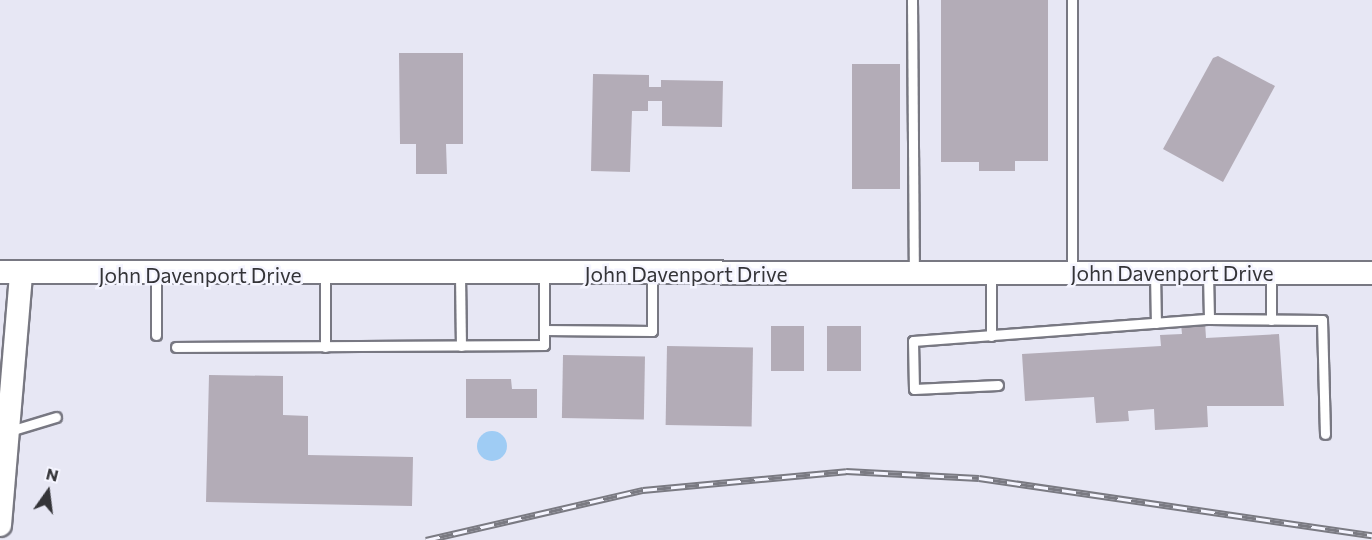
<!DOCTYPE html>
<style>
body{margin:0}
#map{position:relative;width:1372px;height:540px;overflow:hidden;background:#e7e7f4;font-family:Commissioner,sans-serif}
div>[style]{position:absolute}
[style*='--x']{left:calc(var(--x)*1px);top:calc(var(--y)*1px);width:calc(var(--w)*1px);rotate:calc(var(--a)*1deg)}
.water>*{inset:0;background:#9fccf4}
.round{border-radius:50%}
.building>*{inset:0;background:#b3acb7;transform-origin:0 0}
.roads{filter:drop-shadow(2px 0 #787882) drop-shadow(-2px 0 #787882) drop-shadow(0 2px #787882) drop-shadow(0 -2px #787882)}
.service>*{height:9px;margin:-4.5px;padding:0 4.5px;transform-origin:4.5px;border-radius:4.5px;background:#fff}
.tertiary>*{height:22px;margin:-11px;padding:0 11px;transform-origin:11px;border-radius:11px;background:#fff}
.rail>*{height:7px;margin-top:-3.5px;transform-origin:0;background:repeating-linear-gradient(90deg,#f5f5ff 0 14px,#7a7a82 0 28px);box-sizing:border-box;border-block:2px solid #7a7a82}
span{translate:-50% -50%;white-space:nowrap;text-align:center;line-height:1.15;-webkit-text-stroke:5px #f5f5ff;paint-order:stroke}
.street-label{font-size:21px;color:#343438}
.north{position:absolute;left:18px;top:462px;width:60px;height:60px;-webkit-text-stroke:4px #f5f5ff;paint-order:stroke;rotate:14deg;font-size:16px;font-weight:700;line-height:24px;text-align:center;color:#343438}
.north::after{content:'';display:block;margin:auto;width:21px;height:27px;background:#343438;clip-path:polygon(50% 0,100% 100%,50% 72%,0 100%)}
</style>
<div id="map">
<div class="water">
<div class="round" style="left:477px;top:431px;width:30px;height:30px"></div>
</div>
<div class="building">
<div style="clip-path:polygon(941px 0,1048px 0,1048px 161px,1015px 161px,1015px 171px,979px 171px,979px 162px,941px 162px)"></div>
<div style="clip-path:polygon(399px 53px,463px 53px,463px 144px,446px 144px,447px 174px,416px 174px,416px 144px,400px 144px)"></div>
<div style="clip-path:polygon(1218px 56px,1275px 86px,1223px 182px,1163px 149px,1213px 58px)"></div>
<div style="left:852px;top:64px;width:48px;height:125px"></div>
<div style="clip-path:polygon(593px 74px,649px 75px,649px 87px,661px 87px,661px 80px,723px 81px,722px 127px,662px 126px,662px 101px,648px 101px,648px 111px,632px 111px,630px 172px,591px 171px)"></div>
<div style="clip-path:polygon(1205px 322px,1206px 338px,1279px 334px,1284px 406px,1207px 406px,1208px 427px,1155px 430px,1154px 409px,1128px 411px,1129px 421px,1096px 423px,1094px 397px,1025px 401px,1022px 354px,1161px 346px,1160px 335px,1182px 334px,1181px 324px)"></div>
<div style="left:771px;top:326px;width:33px;height:45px"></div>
<div style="left:827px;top:326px;width:34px;height:45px"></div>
<div style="left:667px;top:346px;width:86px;height:79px;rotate:1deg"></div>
<div style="left:563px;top:355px;width:82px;height:63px;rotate:1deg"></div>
<div style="clip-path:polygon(209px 375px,283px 376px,283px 415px,308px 416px,308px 455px,413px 457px,412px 506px,206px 502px)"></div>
<div style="clip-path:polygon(466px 379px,511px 379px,512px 389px,537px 389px,537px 418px,466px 418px)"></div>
</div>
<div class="roads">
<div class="service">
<div style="--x:912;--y:0;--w:271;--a:89.6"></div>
<div style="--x:1155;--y:273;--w:50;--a:88.9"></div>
<div style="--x:1271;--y:273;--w:47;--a:90"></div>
<div style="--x:1072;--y:274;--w:274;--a:-90"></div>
<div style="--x:1208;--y:274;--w:45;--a:88.7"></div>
<div style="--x:156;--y:275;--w:60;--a:90"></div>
<div style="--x:460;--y:275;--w:71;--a:89.2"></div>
<div style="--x:325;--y:276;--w:71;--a:90"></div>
<div style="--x:544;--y:330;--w:108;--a:0.5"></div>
<div style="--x:652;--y:331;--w:57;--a:-90"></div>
<div style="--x:991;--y:336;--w:62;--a:-90"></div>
<div style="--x:176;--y:347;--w:368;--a:-0.3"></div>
<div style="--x:544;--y:345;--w:70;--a:-90"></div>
<div style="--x:998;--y:385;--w:84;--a:177.3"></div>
<div style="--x:914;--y:389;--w:48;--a:-91.2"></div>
<div style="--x:913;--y:341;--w:297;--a:-4.3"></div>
<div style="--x:1209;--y:319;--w:113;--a:0.5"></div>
<div style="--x:1322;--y:320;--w:114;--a:88.5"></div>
<div style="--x:10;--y:431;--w:48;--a:-16.9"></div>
</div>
<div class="tertiary">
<div style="--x:0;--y:272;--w:1372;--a:0.04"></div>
<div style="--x:0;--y:525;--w:252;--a:-85.2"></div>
</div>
</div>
<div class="rail">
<div style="--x:426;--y:540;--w:223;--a:-13"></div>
<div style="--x:643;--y:490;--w:204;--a:-5.3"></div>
<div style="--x:846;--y:471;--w:133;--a:3"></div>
<div style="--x:979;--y:478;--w:397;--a:8.3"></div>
</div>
<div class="street-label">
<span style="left:1172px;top:273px">John Davenport Drive</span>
<span style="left:686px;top:274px">John Davenport Drive</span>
<span style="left:200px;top:275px">John Davenport Drive</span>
</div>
<div class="north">N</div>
</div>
